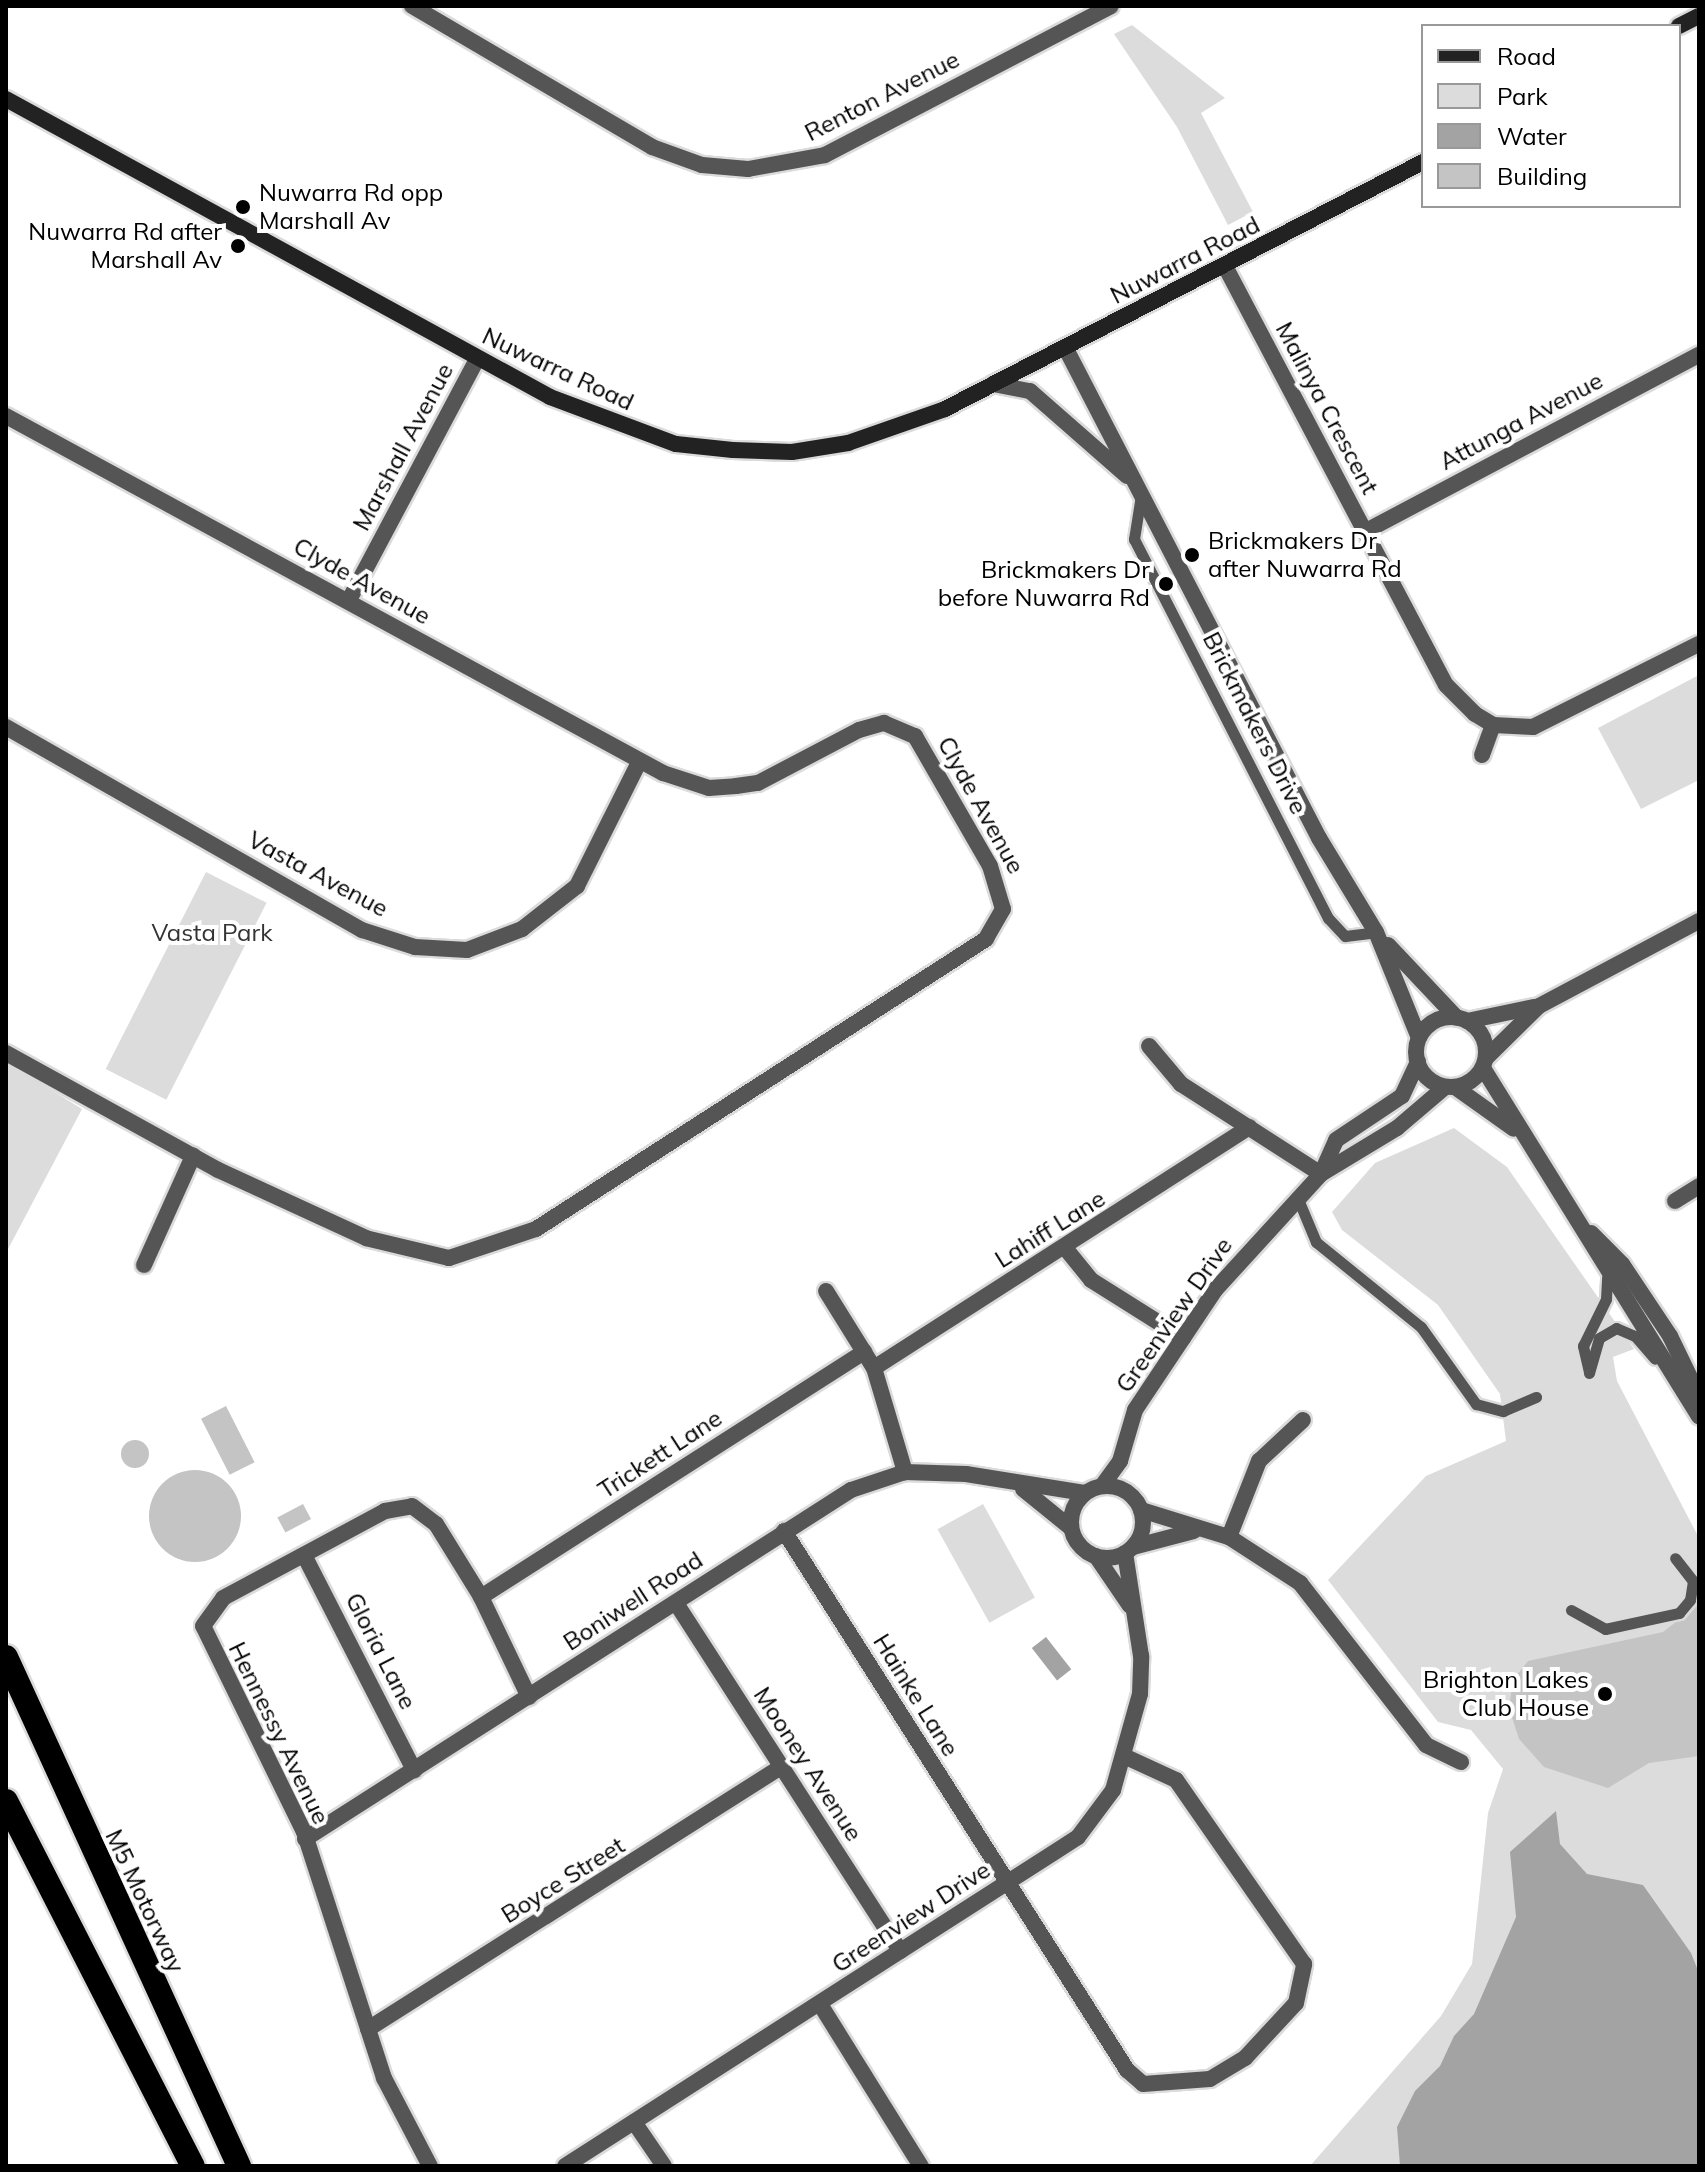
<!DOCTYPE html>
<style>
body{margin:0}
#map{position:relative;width:1705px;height:2172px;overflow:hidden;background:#fff;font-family:Mulish,sans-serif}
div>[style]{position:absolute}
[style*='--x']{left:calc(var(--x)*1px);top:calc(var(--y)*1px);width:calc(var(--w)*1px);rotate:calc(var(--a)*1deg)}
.green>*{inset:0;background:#dcdcdc;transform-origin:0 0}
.water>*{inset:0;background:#a3a3a3;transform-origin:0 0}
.building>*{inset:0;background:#c4c4c4;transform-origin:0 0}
.round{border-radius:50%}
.roads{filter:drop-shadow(2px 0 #dbdbdb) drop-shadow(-2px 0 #dbdbdb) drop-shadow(0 2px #dbdbdb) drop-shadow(0 -2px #dbdbdb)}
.service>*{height:11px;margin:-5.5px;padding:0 5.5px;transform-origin:5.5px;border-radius:5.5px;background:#555}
.minor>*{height:16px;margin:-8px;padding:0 8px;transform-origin:8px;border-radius:8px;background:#555}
.minor>.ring{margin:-8px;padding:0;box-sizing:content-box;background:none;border:16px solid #555;border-radius:50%}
.tertiary>*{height:16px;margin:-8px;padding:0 8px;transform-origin:8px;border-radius:8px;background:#555}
.tertiary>.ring{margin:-8px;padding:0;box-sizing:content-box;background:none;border:16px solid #555;border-radius:50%}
.secondary>*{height:16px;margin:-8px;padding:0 8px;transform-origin:8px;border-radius:8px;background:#222}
.motorway>*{height:24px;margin:-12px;padding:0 12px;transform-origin:12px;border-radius:12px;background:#000}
.dots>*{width:22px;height:22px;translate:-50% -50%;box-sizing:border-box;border:4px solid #fff;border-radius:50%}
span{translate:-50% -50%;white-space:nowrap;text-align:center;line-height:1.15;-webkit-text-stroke:8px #fff;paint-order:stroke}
.street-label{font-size:24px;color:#000}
.poi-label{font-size:24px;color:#000}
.left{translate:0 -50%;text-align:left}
.right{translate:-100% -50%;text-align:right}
.park-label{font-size:24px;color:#333}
.frame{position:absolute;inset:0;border:8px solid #000;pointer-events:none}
.legend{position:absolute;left:1421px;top:24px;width:260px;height:184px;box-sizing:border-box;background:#fff;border:2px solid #999;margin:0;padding:10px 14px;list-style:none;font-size:24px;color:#000}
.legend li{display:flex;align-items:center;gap:16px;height:40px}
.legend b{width:40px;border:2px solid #999}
</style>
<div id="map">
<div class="green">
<div style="clip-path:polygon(1132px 25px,1225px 98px,1201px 113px,1253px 212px,1228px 225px,1177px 127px,1114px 34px)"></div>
<div style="clip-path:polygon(1699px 675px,1699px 780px,1641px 809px,1598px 728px)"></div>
<div style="left:206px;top:872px;width:68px;height:221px;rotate:27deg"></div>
<div style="clip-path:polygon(6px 1062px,82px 1109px,6px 1253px)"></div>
<div style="clip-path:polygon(1454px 1128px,1507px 1167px,1634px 1349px,1613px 1357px,1617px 1381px,1699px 1538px,1699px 2166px,1310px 2166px,1441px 2016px,1472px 1964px,1488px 1813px,1503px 1769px,1471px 1730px,1438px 1722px,1328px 1580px,1426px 1476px,1506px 1441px,1500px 1394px,1438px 1305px,1342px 1230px,1332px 1212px,1375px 1163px)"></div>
<div style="left:983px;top:1504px;width:107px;height:52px;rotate:61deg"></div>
</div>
<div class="water">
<div style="left:1046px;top:1637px;width:41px;height:18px;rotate:52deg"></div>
<div style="clip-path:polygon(1556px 1811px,1560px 1844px,1587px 1874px,1643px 1885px,1691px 1953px,1699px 1973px,1699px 2166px,1400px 2166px,1397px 2127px,1415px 2091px,1440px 2066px,1454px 2036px,1474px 2014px,1516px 1917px,1510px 1852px)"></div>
</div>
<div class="building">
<div style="left:226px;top:1406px;width:63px;height:28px;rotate:63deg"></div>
<div class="round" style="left:121px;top:1440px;width:28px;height:28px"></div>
<div class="round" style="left:149px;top:1470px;width:92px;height:92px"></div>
<div style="left:303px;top:1504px;width:17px;height:29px;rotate:62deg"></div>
<div style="clip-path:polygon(1699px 1604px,1699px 1756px,1649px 1763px,1608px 1788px,1544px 1767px,1519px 1739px,1509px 1708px,1513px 1680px,1528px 1661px,1663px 1632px)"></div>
</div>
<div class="roads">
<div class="service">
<div style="--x:1141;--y:495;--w:45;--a:99"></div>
<div style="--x:1134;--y:539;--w:426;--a:62.9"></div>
<div style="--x:1328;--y:918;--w:25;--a:47"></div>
<div style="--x:1345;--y:936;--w:31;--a:-7"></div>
<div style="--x:1298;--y:1199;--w:47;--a:67.3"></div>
<div style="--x:1316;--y:1242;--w:135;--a:39"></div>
<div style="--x:1421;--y:1327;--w:95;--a:54.5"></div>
<div style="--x:1476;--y:1404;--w:28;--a:15"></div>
<div style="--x:1503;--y:1411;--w:36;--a:-23"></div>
<div style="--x:1589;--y:1372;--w:27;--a:-103"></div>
<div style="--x:1583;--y:1346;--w:52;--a:-63.9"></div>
<div style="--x:1606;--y:1299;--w:22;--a:-87"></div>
<div style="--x:1589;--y:1373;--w:36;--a:-74"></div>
<div style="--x:1599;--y:1338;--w:20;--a:-30"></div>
<div style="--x:1616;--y:1328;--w:21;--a:23"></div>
<div style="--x:1635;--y:1336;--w:30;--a:49"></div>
<div style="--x:1571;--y:1610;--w:39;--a:29"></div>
<div style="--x:1605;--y:1629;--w:76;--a:-12.2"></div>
<div style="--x:1679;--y:1613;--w:17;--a:-50"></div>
<div style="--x:1690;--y:1600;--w:19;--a:-81"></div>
<div style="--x:1693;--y:1581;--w:29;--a:-128"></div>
</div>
<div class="minor">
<div style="--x:412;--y:6;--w:278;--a:30.4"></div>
<div style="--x:652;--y:147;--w:53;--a:19.8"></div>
<div style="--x:702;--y:165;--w:46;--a:5"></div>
<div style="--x:748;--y:169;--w:78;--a:-10.3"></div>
<div style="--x:825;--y:155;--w:322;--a:-27.5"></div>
<div style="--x:1226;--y:268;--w:471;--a:62.2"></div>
<div style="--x:1446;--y:685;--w:41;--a:45"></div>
<div style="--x:1475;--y:714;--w:21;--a:31"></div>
<div style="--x:1493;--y:725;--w:40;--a:2.9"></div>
<div style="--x:1533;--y:727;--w:186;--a:-26.6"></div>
<div style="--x:6;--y:416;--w:748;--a:28.52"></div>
<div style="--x:663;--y:773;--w:48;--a:18.1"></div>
<div style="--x:709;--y:788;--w:27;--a:-4"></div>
<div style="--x:736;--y:786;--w:22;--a:-8"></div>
<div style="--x:758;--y:783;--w:114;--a:-27.7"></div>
<div style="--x:859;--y:730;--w:26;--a:-16"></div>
<div style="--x:884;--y:723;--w:34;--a:23"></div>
<div style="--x:915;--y:736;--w:150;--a:60"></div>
<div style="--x:990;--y:866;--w:45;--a:73.2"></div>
<div style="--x:1003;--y:909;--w:34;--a:120"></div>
<div style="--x:986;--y:939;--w:535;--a:147.2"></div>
<div style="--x:536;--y:1229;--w:92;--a:161.6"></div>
<div style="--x:449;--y:1258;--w:85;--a:-166.5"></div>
<div style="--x:366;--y:1238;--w:163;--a:-155.3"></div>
<div style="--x:218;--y:1170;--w:242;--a:-151.1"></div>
<div style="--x:1366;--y:531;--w:377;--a:-27.9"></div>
<div style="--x:349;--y:600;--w:273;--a:-62"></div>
<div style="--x:6;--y:727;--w:410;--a:29.7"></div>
<div style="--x:362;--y:930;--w:56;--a:17.8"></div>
<div style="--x:415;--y:947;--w:52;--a:3.3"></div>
<div style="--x:467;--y:950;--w:59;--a:-20.9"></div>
<div style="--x:522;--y:929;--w:70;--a:-38"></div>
<div style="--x:577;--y:886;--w:139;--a:-63.4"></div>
<div style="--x:1482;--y:755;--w:32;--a:-70"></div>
<div style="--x:1467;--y:1021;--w:68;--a:-11.8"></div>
<div style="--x:1149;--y:1046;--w:50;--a:49.9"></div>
<div style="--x:1181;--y:1084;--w:166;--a:32.7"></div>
<div style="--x:1486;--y:1058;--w:74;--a:-44.5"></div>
<div style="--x:1539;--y:1006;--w:181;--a:-28"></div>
<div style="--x:1321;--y:1174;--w:89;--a:-31.2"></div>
<div style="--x:1397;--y:1128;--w:63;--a:-40.5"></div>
<div style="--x:1675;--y:1201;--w:28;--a:-32"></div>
<div style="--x:1066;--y:1249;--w:40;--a:51"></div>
<div style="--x:1091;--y:1280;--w:109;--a:32.2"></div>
<div style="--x:144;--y:1265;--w:120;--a:-65.8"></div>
<div style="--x:826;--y:1291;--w:91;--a:58.1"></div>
<div style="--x:874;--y:1368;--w:109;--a:73.4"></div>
<div style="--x:874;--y:1368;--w:446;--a:-32.7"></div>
<div style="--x:1102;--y:1486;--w:31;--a:-54"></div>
<div style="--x:1120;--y:1461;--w:53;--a:-73.6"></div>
<div style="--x:1135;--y:1410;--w:144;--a:-56.3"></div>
<div style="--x:1215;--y:1290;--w:157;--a:-47.6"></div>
<div style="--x:1321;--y:1174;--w:37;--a:-66"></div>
<div style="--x:1336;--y:1140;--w:79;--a:-33.7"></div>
<div style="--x:1402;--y:1096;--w:38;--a:-65"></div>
<div class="ring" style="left:1071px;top:1486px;width:56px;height:56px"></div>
<div style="--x:1023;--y:1489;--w:62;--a:39.1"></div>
<div style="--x:1141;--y:1510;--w:92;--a:17.1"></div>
<div style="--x:1229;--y:1537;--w:85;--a:32.9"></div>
<div style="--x:1300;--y:1583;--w:205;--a:52.1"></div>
<div style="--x:1426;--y:1745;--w:39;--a:26"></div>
<div style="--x:784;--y:1531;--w:639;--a:57.53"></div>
<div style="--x:1127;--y:2070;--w:21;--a:41"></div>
<div style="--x:1143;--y:2084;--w:67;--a:-4.3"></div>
<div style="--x:1210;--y:2079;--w:41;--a:-31"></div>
<div style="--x:1245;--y:2058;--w:75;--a:-47.2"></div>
<div style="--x:1296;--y:2003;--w:40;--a:-78"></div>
<div style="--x:1304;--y:1964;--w:224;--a:-124.8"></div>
<div style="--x:1176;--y:1780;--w:55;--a:-155.3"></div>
<div style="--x:1229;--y:1537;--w:82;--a:-68.5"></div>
<div style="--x:1259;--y:1461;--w:60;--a:-43"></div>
<div style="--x:1133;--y:1547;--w:63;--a:-14.7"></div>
<div style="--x:304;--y:1555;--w:242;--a:62.9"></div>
<div style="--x:1096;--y:1556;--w:60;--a:55.8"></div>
<div style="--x:481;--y:1597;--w:455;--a:-32.6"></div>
<div style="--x:676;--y:1603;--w:414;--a:57.2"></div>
<div style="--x:305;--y:1839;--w:648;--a:-32.59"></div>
<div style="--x:851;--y:1490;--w:57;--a:-18.4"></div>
<div style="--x:905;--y:1472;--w:61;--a:1.9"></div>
<div style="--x:966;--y:1474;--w:120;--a:9.1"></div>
<div style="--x:820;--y:2004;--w:191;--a:58.1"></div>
<div style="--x:368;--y:2029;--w:489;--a:-32.4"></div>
<div style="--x:634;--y:2122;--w:53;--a:55.7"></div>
<div style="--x:430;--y:2166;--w:99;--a:-117.6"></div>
<div style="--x:384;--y:2078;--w:259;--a:-108"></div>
<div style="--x:304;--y:1832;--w:229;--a:-116.1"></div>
<div style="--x:203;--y:1626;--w:34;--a:-54"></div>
<div style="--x:223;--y:1598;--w:184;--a:-28.2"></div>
<div style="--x:385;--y:1511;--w:27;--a:-10"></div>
<div style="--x:412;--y:1506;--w:30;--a:37"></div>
<div style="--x:436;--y:1524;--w:86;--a:58.3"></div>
<div style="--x:481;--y:1597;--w:111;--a:64.4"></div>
<div style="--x:565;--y:2166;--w:609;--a:-32.67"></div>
<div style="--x:1078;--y:1837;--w:59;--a:-53.3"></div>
<div style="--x:1113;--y:1790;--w:100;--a:-74.3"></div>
<div style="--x:1140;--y:1694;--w:38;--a:-88"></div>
<div style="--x:1141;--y:1656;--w:104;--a:-98.8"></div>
</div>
<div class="tertiary">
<div style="--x:1065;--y:347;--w:553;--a:62.65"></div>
<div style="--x:1319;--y:838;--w:110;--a:58.8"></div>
<div style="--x:1376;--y:932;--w:114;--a:67.9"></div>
<div style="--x:993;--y:384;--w:38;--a:11"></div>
<div style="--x:1030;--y:391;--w:129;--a:41.2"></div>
<div style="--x:1388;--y:945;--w:100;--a:46.6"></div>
<div class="ring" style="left:1416px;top:1017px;width:54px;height:54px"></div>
<div style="--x:1483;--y:1068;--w:410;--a:58.2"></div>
<div style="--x:1455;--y:1087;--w:72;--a:35.4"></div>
<div style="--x:1591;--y:1233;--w:44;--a:45"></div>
<div style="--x:1622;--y:1264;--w:87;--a:56.3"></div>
<div style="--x:1670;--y:1336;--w:67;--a:64.2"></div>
</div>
<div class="secondary">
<div style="--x:1679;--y:26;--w:22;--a:-27"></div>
<div style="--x:6;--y:99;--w:620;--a:28.71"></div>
<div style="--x:550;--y:397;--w:134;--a:20.5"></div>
<div style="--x:676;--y:444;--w:57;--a:6"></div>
<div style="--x:733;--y:450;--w:59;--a:1.9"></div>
<div style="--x:792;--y:452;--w:57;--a:-9.1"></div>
<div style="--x:848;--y:443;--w:103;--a:-19.3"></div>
<div style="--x:945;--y:409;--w:538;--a:-27.33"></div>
</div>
<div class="motorway">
<div style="--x:6;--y:1657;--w:560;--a:65.4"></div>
<div style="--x:6;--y:1801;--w:410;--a:62.9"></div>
</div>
</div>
<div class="dots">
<div style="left:243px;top:207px;background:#000"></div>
<div style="left:238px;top:246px;background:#000"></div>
<div style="left:1192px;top:555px;background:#000"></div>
<div style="left:1166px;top:584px;background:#000"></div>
<div style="left:1605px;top:1694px;background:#000"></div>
</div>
<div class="street-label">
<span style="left:882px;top:96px;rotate:-27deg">Renton Avenue</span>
<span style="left:1185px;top:260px;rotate:-27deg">Nuwarra Road</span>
<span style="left:558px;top:369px;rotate:25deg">Nuwarra Road</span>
<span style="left:1327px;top:408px;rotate:62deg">Malinya Crescent</span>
<span style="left:1521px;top:421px;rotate:-28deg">Attunga Avenue</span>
<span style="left:403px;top:447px;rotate:-62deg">Marshall Avenue</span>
<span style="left:362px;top:581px;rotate:29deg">Clyde Avenue</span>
<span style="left:1255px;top:723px;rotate:63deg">Brickmakers Drive</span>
<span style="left:981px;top:805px;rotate:61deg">Clyde Avenue</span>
<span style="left:318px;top:874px;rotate:28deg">Vasta Avenue</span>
<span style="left:1050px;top:1229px;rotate:-32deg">Lahiff Lane</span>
<span style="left:1174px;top:1315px;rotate:-55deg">Greenview Drive</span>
<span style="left:660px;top:1454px;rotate:-33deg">Trickett Lane</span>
<span style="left:633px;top:1601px;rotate:-33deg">Boniwell Road</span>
<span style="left:381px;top:1651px;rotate:63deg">Gloria Lane</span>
<span style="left:916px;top:1695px;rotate:58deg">Hainke Lane</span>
<span style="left:279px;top:1733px;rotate:64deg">Hennessy Avenue</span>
<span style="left:808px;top:1764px;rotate:57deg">Mooney Avenue</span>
<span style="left:563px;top:1880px;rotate:-32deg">Boyce Street</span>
<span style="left:145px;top:1901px;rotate:65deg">M5 Motorway</span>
<span style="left:911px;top:1917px;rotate:-33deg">Greenview Drive</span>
</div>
<div class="poi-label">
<span class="left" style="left:259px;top:207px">Nuwarra Rd opp<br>Marshall Av</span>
<span class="right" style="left:222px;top:246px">Nuwarra Rd after<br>Marshall Av</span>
<span class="left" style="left:1208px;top:555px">Brickmakers Dr<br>after Nuwarra Rd</span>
<span class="right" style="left:1150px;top:584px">Brickmakers Dr<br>before Nuwarra Rd</span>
<span class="right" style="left:1589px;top:1694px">Brighton Lakes<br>Club House</span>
</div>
<div class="park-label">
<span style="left:212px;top:933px">Vasta Park</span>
</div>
<div class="frame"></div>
<ul class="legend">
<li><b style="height:10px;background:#222"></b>Road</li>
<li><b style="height:22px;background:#dcdcdc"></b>Park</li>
<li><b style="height:22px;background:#a3a3a3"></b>Water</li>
<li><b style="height:22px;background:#c4c4c4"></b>Building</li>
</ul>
</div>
